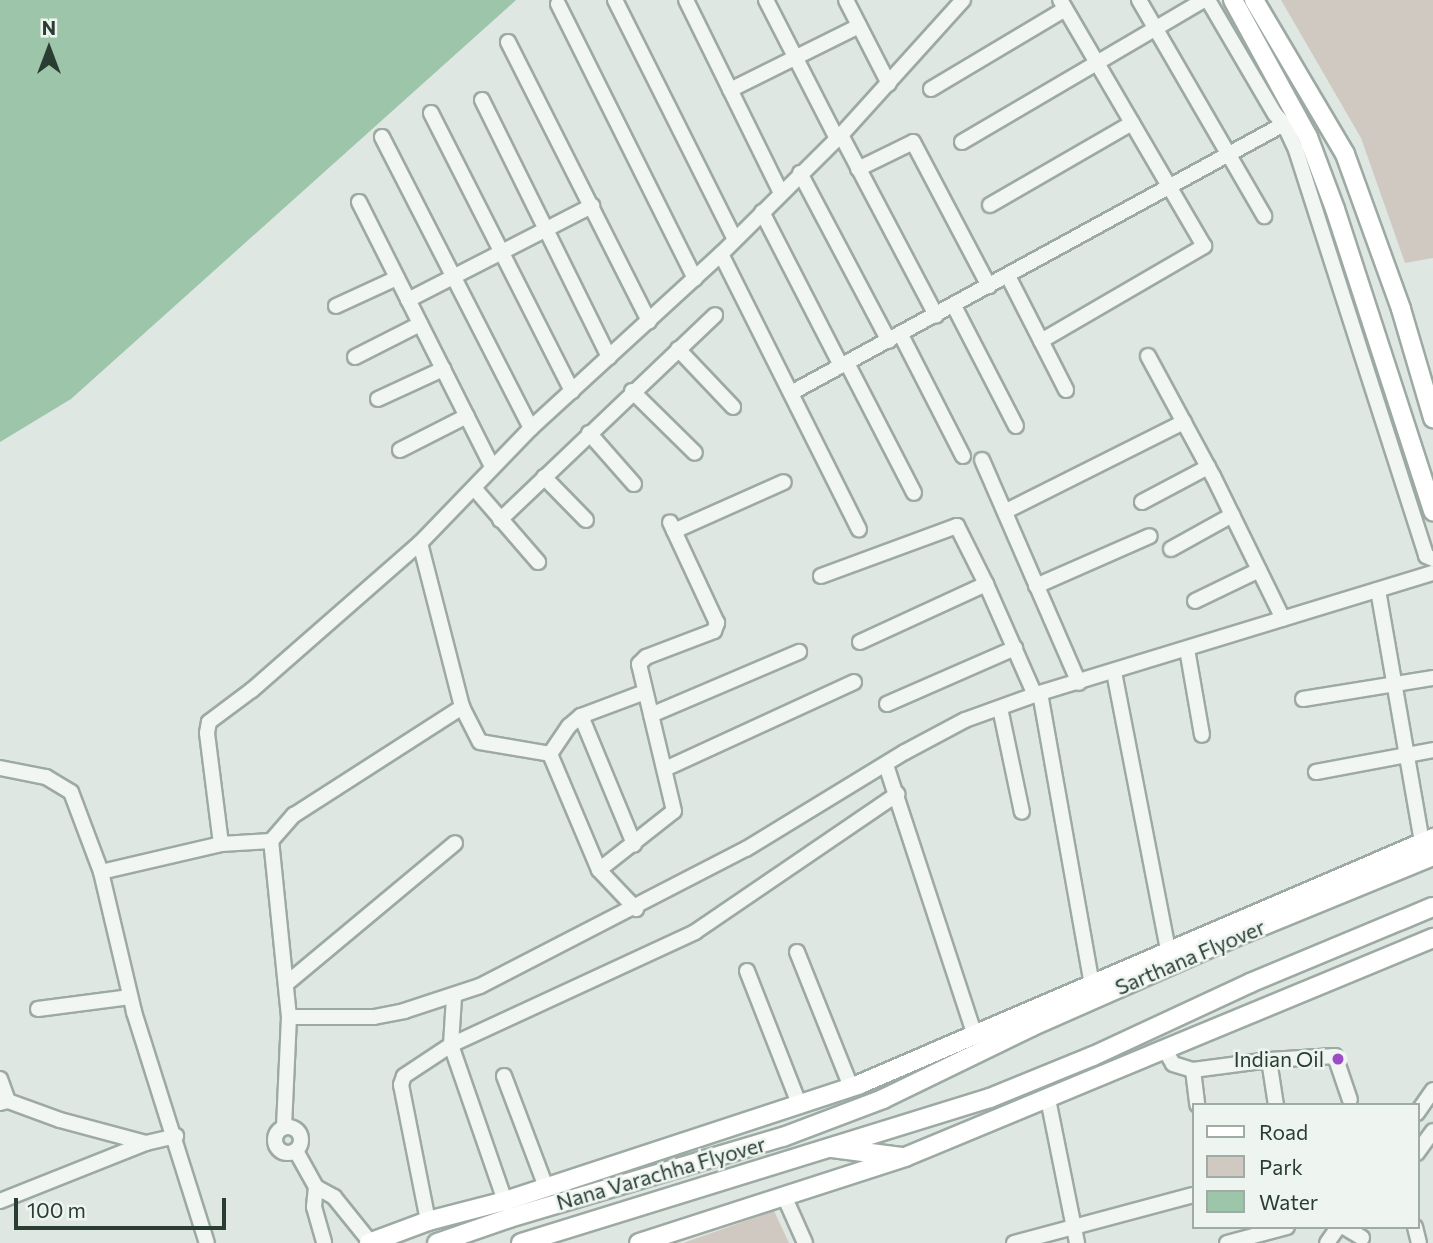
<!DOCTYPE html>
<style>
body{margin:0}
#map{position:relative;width:1433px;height:1243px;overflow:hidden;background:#dfe7e2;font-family:Commissioner,sans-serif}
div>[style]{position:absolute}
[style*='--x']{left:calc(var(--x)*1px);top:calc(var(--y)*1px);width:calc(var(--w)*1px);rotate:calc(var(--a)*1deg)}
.green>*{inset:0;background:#d0c9c1}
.water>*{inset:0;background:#9cc5aa}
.roads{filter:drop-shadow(2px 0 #9daaa3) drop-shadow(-2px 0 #9daaa3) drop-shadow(0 2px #9daaa3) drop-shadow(0 -2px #9daaa3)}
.minor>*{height:14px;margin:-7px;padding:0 7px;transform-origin:7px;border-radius:7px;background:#f1f6f3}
.minor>.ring{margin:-7px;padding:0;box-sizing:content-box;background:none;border:14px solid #f1f6f3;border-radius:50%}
.major>*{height:18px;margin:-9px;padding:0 9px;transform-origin:9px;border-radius:9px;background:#fff}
.dots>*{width:19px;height:19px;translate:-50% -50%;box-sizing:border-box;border:4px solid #eef5f1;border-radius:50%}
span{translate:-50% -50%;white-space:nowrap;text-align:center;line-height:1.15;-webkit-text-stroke:5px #eef5f1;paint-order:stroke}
.street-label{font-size:21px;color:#293d32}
.poi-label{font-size:21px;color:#293d32}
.right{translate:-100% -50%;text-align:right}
.legend{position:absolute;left:1192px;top:1103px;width:228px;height:126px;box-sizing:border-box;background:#eef5f1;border:2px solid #9faba5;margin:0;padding:9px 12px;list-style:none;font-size:21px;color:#293d32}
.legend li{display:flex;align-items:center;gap:14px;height:35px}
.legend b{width:35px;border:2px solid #9faba5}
.north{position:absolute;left:14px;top:14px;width:70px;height:70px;-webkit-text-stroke:5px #eef5f1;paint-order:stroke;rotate:0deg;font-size:19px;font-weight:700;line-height:28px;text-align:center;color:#293d32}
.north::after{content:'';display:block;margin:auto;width:24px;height:32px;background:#293d32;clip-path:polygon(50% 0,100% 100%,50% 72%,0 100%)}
.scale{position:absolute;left:14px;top:1198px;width:212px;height:32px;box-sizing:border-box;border:4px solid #293d32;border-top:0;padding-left:9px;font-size:21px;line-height:24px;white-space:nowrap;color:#293d32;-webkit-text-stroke:5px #eef5f1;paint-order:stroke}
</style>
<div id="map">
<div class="green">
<div style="clip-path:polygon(1281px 0,1433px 0,1433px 258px,1405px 263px,1361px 138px)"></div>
<div style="clip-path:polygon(774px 1211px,789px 1243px,683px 1243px)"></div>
</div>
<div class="water">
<div style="clip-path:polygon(0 0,516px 0,71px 399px,0 442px)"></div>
</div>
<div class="roads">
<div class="minor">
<div style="--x:615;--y:0;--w:268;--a:63.4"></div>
<div style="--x:686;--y:0;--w:215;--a:63.8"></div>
<div style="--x:766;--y:0;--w:156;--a:62.9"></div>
<div style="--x:846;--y:0;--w:94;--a:62.9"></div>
<div style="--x:1139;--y:0;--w:250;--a:59.9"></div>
<div style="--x:1208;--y:0;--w:132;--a:59.6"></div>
<div style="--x:1275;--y:114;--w:13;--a:48"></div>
<div style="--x:1284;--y:124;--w:29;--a:65"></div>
<div style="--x:1296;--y:150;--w:426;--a:72.2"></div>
<div style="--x:1426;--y:556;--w:8;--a:23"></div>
<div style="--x:558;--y:4;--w:307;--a:63.5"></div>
<div style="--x:508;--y:42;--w:313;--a:63.2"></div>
<div style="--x:931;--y:89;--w:156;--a:-30.8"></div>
<div style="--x:730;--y:90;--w:144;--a:-26.4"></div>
<div style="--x:482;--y:100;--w:287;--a:63.7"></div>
<div style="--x:431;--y:113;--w:312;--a:63.1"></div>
<div style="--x:841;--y:135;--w:204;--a:62.2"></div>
<div style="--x:382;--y:137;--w:327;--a:62.9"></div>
<div style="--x:962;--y:142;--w:281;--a:-30.4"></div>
<div style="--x:858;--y:169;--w:61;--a:-26.1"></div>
<div style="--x:913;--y:142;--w:163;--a:62.2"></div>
<div style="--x:800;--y:173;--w:190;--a:62.1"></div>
<div style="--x:359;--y:202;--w:297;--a:63.3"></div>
<div style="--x:990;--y:205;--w:164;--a:-30"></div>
<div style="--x:762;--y:212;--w:173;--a:62.8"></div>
<div style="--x:721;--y:254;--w:308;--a:63.4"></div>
<div style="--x:1008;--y:276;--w:128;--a:63"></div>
<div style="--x:408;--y:300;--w:207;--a:-27.1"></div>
<div style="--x:336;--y:306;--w:67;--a:-24.7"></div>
<div style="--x:954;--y:306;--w:135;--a:62.7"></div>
<div style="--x:901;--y:335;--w:136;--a:62.9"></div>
<div style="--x:1041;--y:341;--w:189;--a:-30.2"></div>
<div style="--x:1204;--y:246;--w:285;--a:-120.3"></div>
<div style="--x:678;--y:349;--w:80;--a:46.5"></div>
<div style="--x:1148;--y:356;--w:136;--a:61.6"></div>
<div style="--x:1213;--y:476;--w:159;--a:63.9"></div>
<div style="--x:355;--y:357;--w:73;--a:-26.9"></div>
<div style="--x:847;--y:363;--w:146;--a:62.7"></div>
<div style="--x:632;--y:391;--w:88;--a:44.5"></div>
<div style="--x:791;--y:393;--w:562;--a:-28.62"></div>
<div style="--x:378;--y:399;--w:72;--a:-24.8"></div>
<div style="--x:589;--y:433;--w:68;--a:48.6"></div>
<div style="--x:400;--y:450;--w:75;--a:-26.9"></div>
<div style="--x:982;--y:460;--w:243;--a:66.5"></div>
<div style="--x:544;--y:477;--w:60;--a:45.7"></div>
<div style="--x:474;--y:488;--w:98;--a:49.1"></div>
<div style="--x:1142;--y:502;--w:75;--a:-27.9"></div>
<div style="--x:1006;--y:511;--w:199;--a:-26.6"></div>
<div style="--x:500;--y:520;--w:297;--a:-43.6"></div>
<div style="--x:674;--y:531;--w:120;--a:-24"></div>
<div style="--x:420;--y:543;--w:169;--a:75.6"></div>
<div style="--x:462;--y:707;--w:39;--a:63"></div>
<div style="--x:480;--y:742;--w:71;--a:9.7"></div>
<div style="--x:550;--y:754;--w:126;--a:67.1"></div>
<div style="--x:599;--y:870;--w:54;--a:46.5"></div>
<div style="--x:1171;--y:549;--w:70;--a:-29.1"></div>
<div style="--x:821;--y:576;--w:145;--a:-20.2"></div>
<div style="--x:957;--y:526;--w:65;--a:63.4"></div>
<div style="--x:986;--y:584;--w:121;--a:66.2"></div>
<div style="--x:1036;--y:586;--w:124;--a:-23.7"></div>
<div style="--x:1378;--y:590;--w:256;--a:80.1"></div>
<div style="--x:1195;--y:601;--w:71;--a:-25.8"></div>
<div style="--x:860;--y:642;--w:139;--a:-24.7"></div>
<div style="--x:1187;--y:649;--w:87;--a:80.1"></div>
<div style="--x:1114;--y:672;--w:284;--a:79"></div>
<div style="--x:1040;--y:693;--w:296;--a:79.9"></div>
<div style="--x:1303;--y:699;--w:132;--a:-9.2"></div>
<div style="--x:887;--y:704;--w:140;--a:-23.6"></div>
<div style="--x:1000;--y:708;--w:106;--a:78.1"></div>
<div style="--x:651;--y:715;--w:161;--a:-23.1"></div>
<div style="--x:581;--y:716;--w:139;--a:67.5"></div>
<div style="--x:550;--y:754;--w:34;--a:-56"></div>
<div style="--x:569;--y:726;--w:16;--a:-40"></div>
<div style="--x:581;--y:716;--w:68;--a:-20.6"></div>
<div style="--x:886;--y:765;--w:284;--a:71.8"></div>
<div style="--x:0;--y:768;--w:47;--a:11.1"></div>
<div style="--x:46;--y:777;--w:29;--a:31"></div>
<div style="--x:71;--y:792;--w:85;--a:69.4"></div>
<div style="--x:101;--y:872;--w:144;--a:76.7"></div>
<div style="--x:134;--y:1012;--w:242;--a:72.5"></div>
<div style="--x:665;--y:769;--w:208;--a:-24.7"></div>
<div style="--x:1316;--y:772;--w:119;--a:-10.6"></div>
<div style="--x:221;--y:844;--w:112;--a:-97.2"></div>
<div style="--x:207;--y:733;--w:11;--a:-80"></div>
<div style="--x:209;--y:722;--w:54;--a:-36.7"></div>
<div style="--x:252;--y:690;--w:223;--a:-41.2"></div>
<div style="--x:420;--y:543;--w:160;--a:-46"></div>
<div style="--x:531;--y:428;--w:258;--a:-42.5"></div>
<div style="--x:721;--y:254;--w:169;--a:-44.8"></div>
<div style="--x:841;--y:135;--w:182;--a:-47.9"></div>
<div style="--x:599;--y:870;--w:95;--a:-38.2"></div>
<div style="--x:674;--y:811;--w:151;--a:-103.4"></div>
<div style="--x:639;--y:664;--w:10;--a:-45"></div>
<div style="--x:646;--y:657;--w:73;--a:-20.9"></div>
<div style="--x:714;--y:631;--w:9;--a:-69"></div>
<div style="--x:717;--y:623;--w:111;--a:-115"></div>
<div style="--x:101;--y:872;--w:123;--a:-13.1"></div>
<div style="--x:221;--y:844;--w:50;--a:-3.4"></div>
<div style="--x:797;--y:952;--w:145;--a:68.2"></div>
<div style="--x:747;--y:971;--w:143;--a:68.6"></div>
<div style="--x:286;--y:984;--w:220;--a:-39.8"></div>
<div style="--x:454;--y:997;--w:48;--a:93.6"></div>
<div style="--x:451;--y:1045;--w:165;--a:70.9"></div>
<div style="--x:38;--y:1009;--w:93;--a:-7.4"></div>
<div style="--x:289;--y:1017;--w:85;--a:0"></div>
<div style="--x:374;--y:1017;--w:31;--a:-11"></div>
<div style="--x:404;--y:1011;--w:80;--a:-18.2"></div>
<div style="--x:480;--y:986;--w:299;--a:-27.3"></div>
<div style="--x:746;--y:849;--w:186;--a:-31.4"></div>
<div style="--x:905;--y:752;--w:68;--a:-28.1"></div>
<div style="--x:965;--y:720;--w:80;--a:-19.8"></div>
<div style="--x:1040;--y:693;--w:411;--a:-17"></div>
<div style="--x:1165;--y:1050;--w:16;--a:60"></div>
<div style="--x:1173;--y:1064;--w:21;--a:17"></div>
<div style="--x:1193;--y:1070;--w:77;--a:-7.5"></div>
<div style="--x:1269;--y:1060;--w:66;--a:-3.5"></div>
<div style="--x:1335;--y:1056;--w:46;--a:71.2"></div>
<div style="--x:1269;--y:1060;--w:46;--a:81.2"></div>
<div style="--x:1193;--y:1070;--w:35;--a:83"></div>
<div style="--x:504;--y:1076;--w:119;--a:69.3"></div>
<div style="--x:0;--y:1079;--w:23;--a:70"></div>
<div style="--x:1048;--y:1099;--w:147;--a:78.6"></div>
<div style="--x:0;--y:1103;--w:8;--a:-14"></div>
<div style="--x:8;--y:1101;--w:55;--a:20.1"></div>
<div style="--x:60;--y:1120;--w:89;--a:15"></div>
<div style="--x:1417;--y:1113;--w:28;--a:-55"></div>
<div class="ring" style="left:275px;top:1127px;width:12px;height:12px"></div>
<div style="--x:284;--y:1127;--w:110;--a:-87.4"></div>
<div style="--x:289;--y:1017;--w:177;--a:-95.8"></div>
<div style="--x:271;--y:841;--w:35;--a:-49"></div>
<div style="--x:294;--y:815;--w:200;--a:-32.7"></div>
<div style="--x:296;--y:1151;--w:41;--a:60.9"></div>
<div style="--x:316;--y:1187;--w:21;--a:29"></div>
<div style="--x:334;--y:1197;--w:59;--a:51.2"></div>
<div style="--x:1417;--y:1153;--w:27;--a:-54"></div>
<div style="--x:316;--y:1187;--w:20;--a:96"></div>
<div style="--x:314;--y:1207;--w:37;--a:74"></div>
<div style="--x:785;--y:1198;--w:49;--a:66"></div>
<div style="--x:0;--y:1201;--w:157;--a:-21.7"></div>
<div style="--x:146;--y:1143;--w:31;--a:-13"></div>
<div style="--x:428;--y:1221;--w:139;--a:-101.2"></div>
<div style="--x:401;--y:1085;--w:9;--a:-72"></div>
<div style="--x:404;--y:1076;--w:56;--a:-33.4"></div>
<div style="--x:451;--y:1045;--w:269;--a:-24.8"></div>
<div style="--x:695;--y:932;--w:245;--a:-34.3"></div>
<div style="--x:1344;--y:1227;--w:21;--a:31"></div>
<div style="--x:1415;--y:1227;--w:16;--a:76"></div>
<div style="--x:1014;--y:1243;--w:185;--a:-15"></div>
<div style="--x:1227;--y:1243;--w:62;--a:-14.9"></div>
<div style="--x:1327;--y:1243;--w:19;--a:-55"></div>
</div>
<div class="major">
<div style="--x:1233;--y:0;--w:156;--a:61.3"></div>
<div style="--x:1308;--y:137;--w:77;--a:69.4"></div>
<div style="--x:1335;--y:209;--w:318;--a:72"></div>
<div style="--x:1254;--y:0;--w:179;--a:59.4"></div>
<div style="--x:1345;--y:154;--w:165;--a:70.1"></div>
<div style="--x:1401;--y:309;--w:114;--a:73.6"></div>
<div style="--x:832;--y:1148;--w:70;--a:7.4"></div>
<div style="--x:369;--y:1243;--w:63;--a:-20.4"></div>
<div style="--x:428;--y:1221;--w:80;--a:-14.6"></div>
<div style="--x:505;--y:1201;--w:374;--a:-18.2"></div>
<div style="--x:860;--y:1084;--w:624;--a:-23.23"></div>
<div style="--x:437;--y:1243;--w:76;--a:-19.1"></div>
<div style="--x:509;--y:1218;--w:286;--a:-16.5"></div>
<div style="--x:783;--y:1137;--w:107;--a:-20.8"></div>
<div style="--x:883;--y:1099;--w:165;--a:-25.9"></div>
<div style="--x:1031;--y:1027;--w:215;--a:-23.8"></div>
<div style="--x:1228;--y:940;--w:222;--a:-22.3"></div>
<div style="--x:521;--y:1243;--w:491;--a:-17.2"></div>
<div style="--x:990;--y:1098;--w:111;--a:-22.2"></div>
<div style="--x:1093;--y:1056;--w:173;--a:-24.9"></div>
<div style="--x:1250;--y:983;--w:198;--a:-22.6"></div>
<div style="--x:639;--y:1243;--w:280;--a:-17.9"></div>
<div style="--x:905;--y:1157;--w:572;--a:-22.53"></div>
</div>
</div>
<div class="dots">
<div style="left:1338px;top:1059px;background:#9c4cc4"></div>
</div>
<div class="street-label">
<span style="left:1190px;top:957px;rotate:-23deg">Sarthana Flyover</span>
<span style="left:661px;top:1173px;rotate:-16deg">Nana Varachha Flyover</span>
</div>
<div class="poi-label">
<span class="right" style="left:1324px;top:1059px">Indian Oil</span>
</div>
<ul class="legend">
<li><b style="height:9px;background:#fff"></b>Road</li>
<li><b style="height:19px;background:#d0c9c1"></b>Park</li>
<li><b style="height:19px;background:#9cc5aa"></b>Water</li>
</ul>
<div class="north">N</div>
<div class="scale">100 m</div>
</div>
